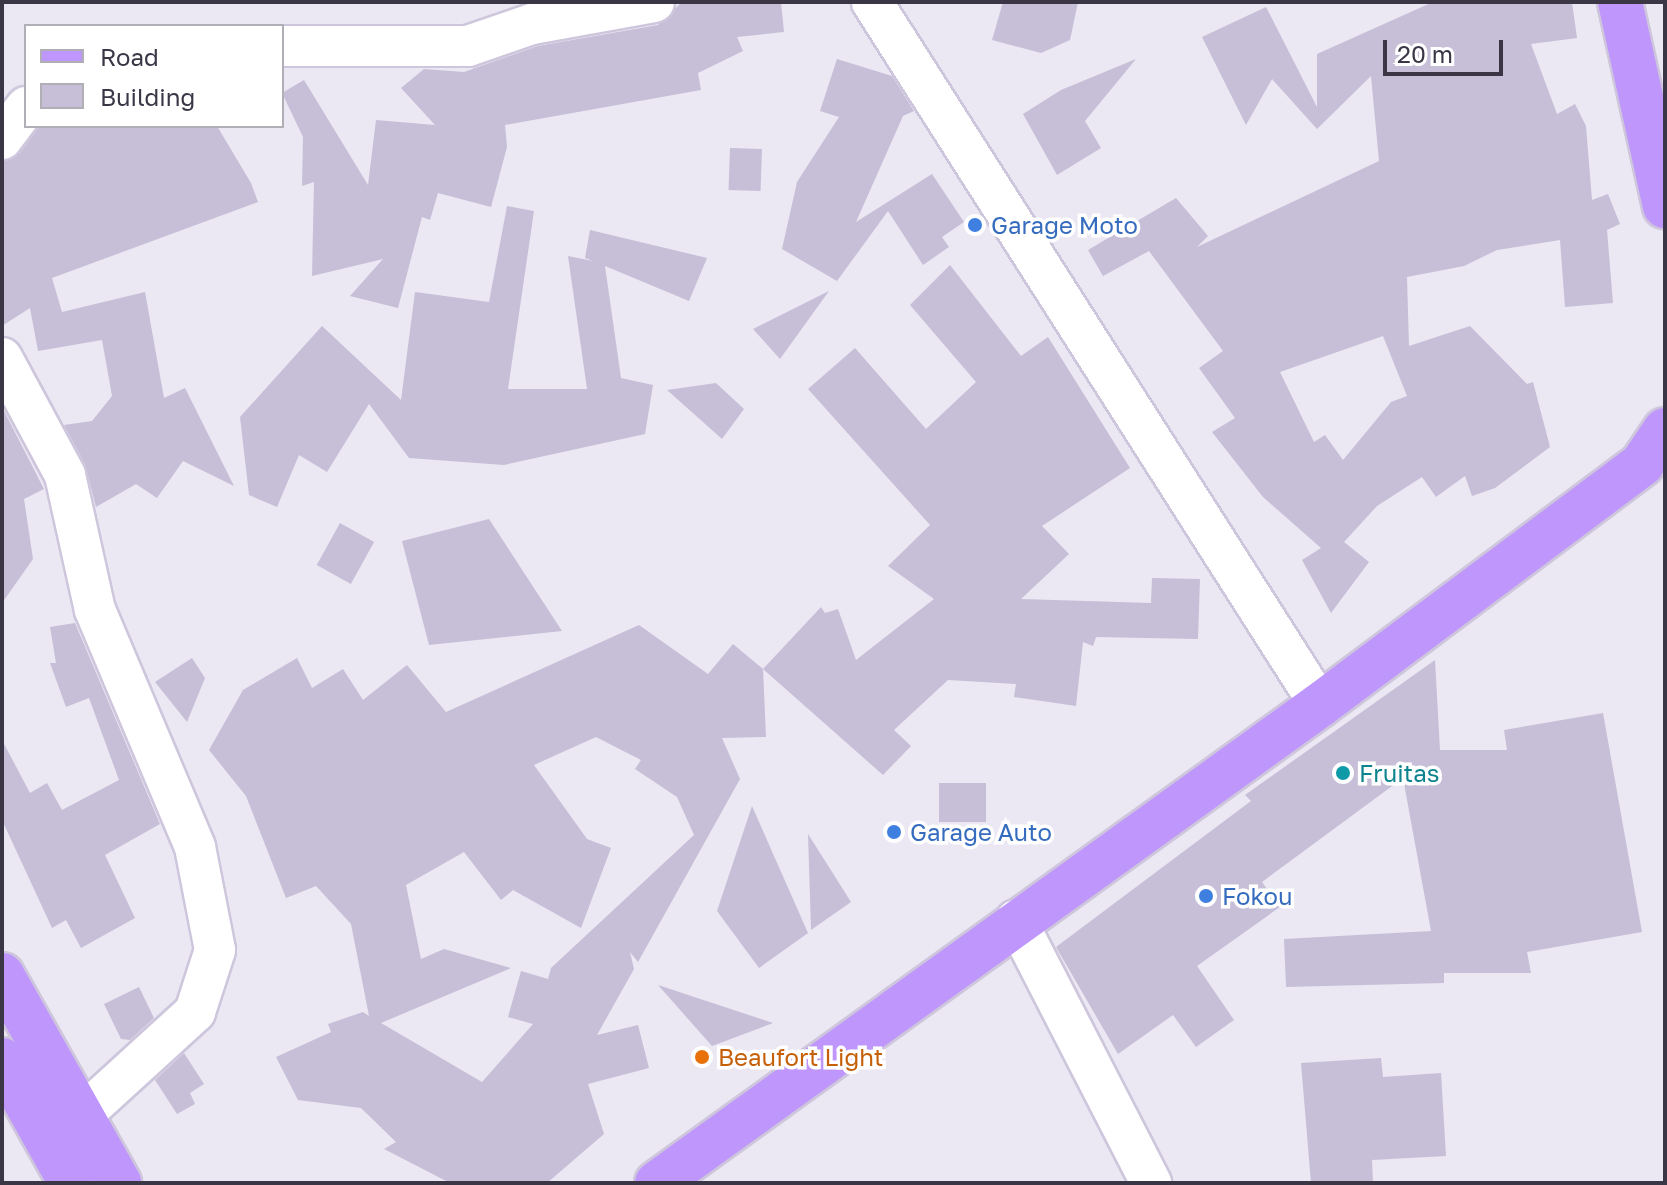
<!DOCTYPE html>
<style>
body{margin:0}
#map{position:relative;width:1667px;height:1185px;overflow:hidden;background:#ebe7f3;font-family:"Golos Text",sans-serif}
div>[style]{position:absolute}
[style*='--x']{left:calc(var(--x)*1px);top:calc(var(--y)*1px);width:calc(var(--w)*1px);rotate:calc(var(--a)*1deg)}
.building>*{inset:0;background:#c6bfd7;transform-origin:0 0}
.roads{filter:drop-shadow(2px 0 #cec6dc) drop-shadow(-2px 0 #cec6dc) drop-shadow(0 2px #cec6dc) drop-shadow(0 -2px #cec6dc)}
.minor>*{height:40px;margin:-20px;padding:0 20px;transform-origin:20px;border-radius:20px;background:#fff}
.major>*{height:44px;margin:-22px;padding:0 22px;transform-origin:22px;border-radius:22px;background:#be96fc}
.dots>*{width:22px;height:22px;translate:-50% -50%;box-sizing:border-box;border:4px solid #fff;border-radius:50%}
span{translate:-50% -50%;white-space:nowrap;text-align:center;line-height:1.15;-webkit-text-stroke:7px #fff;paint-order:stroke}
.shop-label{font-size:24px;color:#366cbe}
.left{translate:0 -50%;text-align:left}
.culture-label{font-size:24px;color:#0d838f}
.food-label{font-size:24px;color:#c56008}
.frame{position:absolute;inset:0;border:4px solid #3a3646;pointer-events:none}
.legend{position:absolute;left:24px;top:24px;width:260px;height:104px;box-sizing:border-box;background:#fff;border:2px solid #b0afb5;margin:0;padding:10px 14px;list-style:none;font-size:24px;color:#3a3646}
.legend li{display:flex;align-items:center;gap:16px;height:40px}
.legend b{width:40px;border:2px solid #b0afb5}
.scale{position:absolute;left:1383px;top:40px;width:120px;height:36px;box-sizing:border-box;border:4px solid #3a3646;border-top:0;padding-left:10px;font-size:24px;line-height:28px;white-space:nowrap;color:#3a3646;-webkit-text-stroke:6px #fff;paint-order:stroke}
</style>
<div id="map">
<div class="building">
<div style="clip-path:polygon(682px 2px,781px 2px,784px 32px,737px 37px,743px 51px,698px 73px,701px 90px,505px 125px,507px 147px,491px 207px,438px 193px,430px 220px,422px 217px,398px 308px,350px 296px,383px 259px,312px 276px,314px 182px,302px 186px,303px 137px,282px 93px,304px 80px,368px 185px,376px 120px,435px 125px,401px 88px,424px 69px,464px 72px,538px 46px,658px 25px)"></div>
<div style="clip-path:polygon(1003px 2px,1078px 2px,1070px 40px,1041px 53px,992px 40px)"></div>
<div style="clip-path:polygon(evenodd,1433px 2px,1572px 2px,1577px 38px,1531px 44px,1557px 114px,1575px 104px,1586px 126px,1592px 200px,1608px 194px,1620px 224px,1607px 230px,1613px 303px,1565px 307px,1560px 240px,1497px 250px,1464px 266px,1407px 277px,1409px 346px,1470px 326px,1527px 384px,1533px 382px,1550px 447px,1495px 488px,1472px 496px,1465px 476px,1436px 497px,1422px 477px,1377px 506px,1344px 542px,1369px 562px,1331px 613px,1302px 560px,1321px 548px,1263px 497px,1212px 432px,1235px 418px,1199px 368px,1223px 351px,1149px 251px,1103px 276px,1088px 250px,1176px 198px,1208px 236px,1197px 247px,1379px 161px,1371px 76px,1317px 129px,1272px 79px,1246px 125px,1202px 37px,1266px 7px,1317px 107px,1317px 54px,1433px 2px,1383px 336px,1407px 396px,1391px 402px,1343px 460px,1325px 435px,1314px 442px,1280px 372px,1383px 336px)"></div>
<div style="clip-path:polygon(837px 59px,892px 76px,914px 111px,903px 116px,856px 222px,932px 174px,964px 222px,942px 237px,949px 247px,923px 265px,888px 211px,837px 281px,782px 249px,797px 182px,839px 117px,820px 111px)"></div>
<div style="clip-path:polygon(1136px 59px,1085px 121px,1101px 148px,1057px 175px,1023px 114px,1061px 90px)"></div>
<div style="clip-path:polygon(40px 126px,217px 126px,251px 183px,258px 202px,52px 278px,62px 312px,145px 292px,164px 398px,185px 388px,234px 486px,183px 461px,157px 498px,136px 484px,96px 507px,85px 464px,64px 425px,92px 421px,112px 396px,102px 340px,38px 351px,30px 308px,2px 326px,2px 162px,20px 153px)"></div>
<div style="left:730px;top:148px;width:32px;height:42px;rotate:2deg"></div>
<div style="clip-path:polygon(507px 206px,534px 211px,508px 389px,587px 389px,568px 256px,593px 261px,585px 258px,590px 230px,707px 258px,689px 301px,605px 266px,621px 378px,653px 385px,645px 434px,504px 465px,409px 458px,369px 404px,327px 472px,299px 455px,277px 507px,249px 495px,240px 417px,322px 326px,401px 400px,415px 292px,489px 302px)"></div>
<div style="clip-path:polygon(950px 265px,1021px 356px,1048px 337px,1130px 468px,1042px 526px,1069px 554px,1021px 599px,1151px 603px,1152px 578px,1200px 579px,1198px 639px,1096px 637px,1093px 646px,1083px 642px,1076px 706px,1014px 697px,1016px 684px,948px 680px,894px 730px,911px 746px,883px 775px,763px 669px,821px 607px,825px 613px,838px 609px,856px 660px,934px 599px,888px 566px,930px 525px,808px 389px,855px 348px,926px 429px,976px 382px,910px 305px)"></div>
<div style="clip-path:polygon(829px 291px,780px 359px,753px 329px)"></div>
<div style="clip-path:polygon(716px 383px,744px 409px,722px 439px,667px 390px)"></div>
<div style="clip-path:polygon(2px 407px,44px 489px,24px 499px,33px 559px,2px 603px)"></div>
<div style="clip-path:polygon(489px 519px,562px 631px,429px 645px,402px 541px)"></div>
<div style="left:340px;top:523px;width:39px;height:48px;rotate:29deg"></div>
<div style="clip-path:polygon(75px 623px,160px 824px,105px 855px,135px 918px,81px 948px,66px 920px,52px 928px,2px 820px,2px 740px,30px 793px,47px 783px,62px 810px,119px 780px,89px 698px,66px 707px,50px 663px,56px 663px,50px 627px)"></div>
<div style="clip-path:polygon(evenodd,639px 625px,708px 674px,733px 644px,763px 669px,766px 737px,722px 738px,740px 779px,638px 962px,630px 952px,634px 969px,597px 1035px,638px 1025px,649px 1068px,588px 1084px,604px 1134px,547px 1183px,450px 1183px,384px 1149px,396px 1142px,361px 1108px,298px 1100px,276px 1057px,331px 1032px,328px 1024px,363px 1012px,369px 1016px,351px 924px,316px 886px,286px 898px,246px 796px,209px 750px,243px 690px,297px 658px,312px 688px,343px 669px,363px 700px,407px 665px,446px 712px,639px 625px,596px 737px,641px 760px,635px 769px,677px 797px,694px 835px,551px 968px,548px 979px,521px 971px,508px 1017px,533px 1024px,482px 1082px,381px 1023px,511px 968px,444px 949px,421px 959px,406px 885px,464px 852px,501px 900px,513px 890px,581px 928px,611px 848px,587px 839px,534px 765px,596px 737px)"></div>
<div style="clip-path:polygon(192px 658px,205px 678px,187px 722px,155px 682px)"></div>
<div style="clip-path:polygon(1435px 660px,1440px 750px,1507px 750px,1504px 730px,1603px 713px,1642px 932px,1527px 952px,1531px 973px,1444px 973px,1444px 983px,1286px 987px,1284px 939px,1431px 931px,1403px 778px,1262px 882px,1280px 907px,1197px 966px,1234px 1020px,1196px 1047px,1173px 1015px,1118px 1054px,1056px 947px,1251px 801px,1245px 795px)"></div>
<div style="left:939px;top:783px;width:47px;height:39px"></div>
<div style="clip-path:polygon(752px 806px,808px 933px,759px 968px,717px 911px)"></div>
<div style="clip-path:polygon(808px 834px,851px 902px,811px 930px)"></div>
<div style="clip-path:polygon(658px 985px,773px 1023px,712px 1046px)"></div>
<div style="clip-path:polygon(139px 987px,154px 1018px,130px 1040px,121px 1039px,104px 1004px)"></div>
<div style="clip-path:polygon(184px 1053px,204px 1084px,190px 1093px,195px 1104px,177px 1114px,155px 1080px)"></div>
<div style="clip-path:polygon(1381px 1058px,1383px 1077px,1441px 1073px,1446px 1156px,1372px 1160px,1373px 1183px,1311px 1183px,1301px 1063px)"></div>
</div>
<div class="roads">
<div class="minor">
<div style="--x:872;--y:2;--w:834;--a:57.49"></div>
<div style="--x:282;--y:46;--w:186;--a:0"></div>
<div style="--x:468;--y:46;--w:68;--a:-19"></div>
<div style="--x:532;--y:24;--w:124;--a:-10.2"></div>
<div style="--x:2;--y:139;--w:40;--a:-53"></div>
<div style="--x:2;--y:358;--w:133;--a:61.7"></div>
<div style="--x:65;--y:475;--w:138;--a:77.5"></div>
<div style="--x:95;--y:610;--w:257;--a:67.1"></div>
<div style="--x:195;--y:847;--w:105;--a:79"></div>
<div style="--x:215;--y:950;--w:65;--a:107.9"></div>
<div style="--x:195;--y:1012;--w:154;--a:137.6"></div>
<div style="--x:1016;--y:920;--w:296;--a:62.8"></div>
</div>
<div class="major">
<div style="--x:1620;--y:2;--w:209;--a:77.6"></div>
<div style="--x:2;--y:975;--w:239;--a:60.6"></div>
<div style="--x:2;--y:1060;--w:141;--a:60.7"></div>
<div style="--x:657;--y:1183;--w:817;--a:-35.79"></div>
<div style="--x:1320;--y:705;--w:402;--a:-36.8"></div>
<div style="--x:1642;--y:464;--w:41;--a:-55.9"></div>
</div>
</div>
<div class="dots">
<div style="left:975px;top:225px;background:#3f7fe0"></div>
<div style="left:1343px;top:773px;background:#0f9aa8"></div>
<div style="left:894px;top:832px;background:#3f7fe0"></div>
<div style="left:1206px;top:896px;background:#3f7fe0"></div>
<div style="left:702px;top:1057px;background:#e8710a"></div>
</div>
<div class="shop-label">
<span class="left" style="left:991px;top:225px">Garage Moto</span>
<span class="left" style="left:910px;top:832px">Garage Auto</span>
<span class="left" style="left:1222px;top:896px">Fokou</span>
</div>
<div class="culture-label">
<span class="left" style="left:1359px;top:773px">Fruitas</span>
</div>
<div class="food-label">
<span class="left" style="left:718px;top:1057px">Beaufort Light</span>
</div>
<div class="frame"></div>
<ul class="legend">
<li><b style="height:10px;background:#be96fc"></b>Road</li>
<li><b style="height:22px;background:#c6bfd7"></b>Building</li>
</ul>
<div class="scale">20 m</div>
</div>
